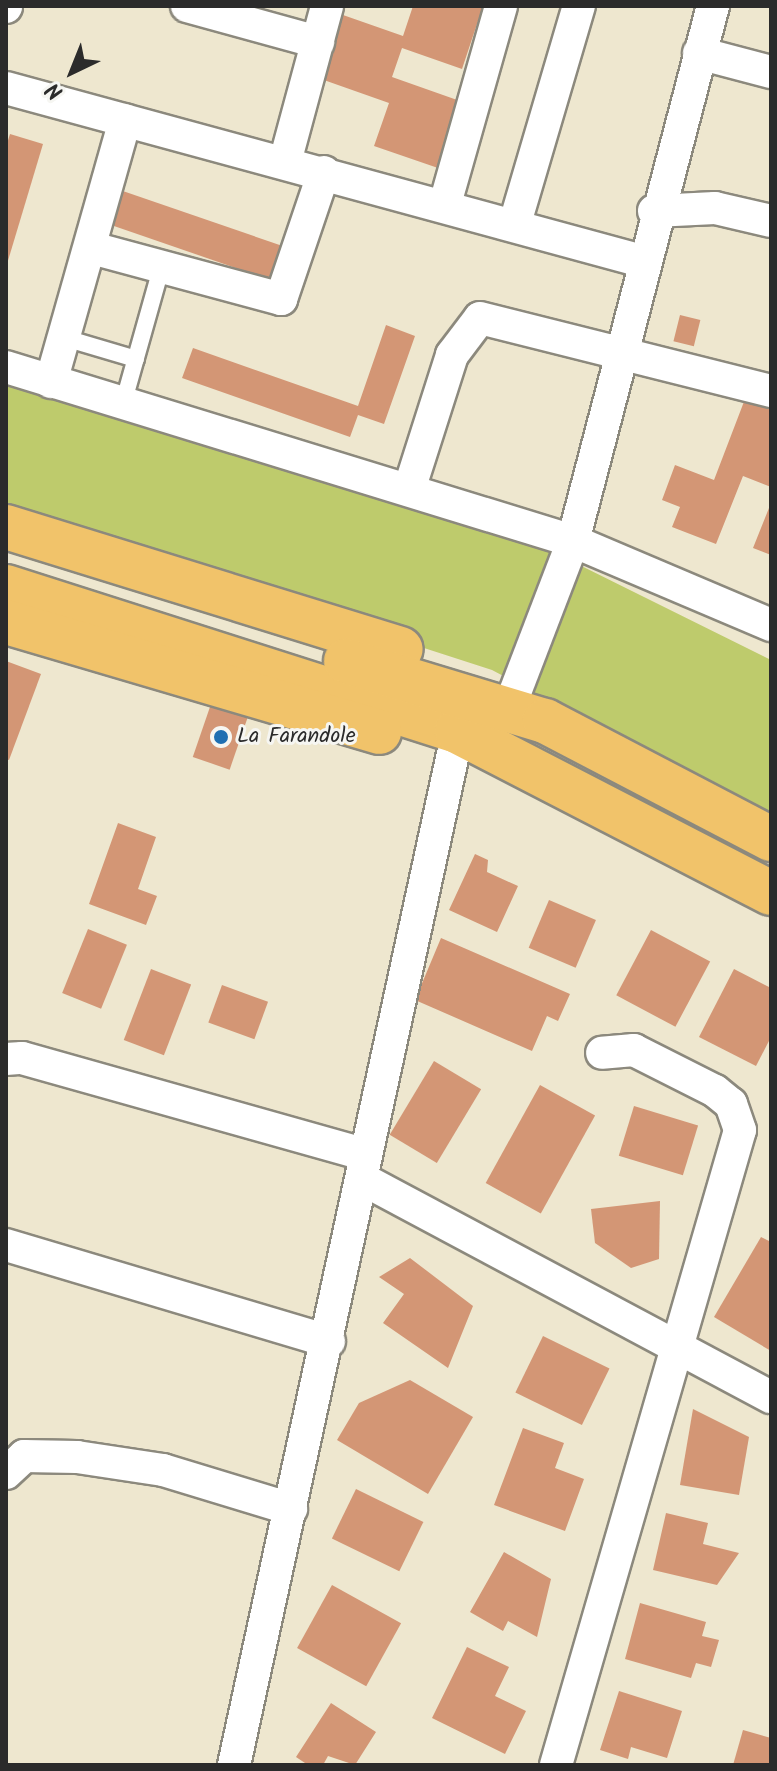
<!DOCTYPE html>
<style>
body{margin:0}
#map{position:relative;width:777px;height:1771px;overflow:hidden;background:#eee7cf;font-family:Kalam,sans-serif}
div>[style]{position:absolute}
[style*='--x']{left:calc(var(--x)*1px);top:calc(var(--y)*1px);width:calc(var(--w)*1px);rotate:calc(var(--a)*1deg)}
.green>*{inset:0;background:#becb6c}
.building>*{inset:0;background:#d39675;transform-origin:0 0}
.roads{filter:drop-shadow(2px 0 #8c897d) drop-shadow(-2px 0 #8c897d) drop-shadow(0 2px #8c897d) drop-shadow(0 -2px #8c897d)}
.service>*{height:16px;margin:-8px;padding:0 8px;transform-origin:8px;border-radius:8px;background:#fff}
.minor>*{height:32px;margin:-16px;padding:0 16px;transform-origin:16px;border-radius:16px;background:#fff}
.primary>*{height:44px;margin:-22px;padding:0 22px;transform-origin:22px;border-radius:22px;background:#f1c36a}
.dots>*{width:22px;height:22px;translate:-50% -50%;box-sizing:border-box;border:4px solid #f6f6f2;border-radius:50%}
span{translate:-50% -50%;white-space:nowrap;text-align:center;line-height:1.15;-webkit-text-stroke:6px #f6f6f2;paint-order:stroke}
.poi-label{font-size:22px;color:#2b2b2b}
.left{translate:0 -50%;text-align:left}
.frame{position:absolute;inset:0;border:8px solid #2b2b2b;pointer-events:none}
.north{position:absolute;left:32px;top:32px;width:80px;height:80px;-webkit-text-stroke:6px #f6f6f2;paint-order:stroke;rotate:223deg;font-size:22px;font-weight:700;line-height:32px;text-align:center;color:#2b2b2b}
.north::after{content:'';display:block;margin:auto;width:28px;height:36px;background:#2b2b2b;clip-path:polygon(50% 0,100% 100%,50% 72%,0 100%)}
</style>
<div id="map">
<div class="green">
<div style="clip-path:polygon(6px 382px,525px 538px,771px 660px,771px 818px,492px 670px,6px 513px)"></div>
</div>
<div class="building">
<div style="clip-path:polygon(413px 6px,483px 6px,462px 69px,402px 48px,392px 77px,460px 101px,438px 168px,374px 146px,389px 103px,321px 79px,343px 15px,403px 36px)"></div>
<div style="clip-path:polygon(10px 134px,43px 144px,7px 264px,6px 147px)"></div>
<div style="left:117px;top:189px;width:179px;height:36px;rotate:19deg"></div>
<div style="left:680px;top:315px;width:21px;height:27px;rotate:14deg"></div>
<div style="clip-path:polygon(386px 325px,415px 336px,384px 424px,358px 415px,350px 437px,182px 378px,193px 348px,358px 406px)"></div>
<div style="clip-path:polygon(745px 399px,771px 409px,771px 487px,743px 476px,716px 544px,672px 527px,680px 507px,662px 500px,675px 465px,714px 480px)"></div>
<div style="clip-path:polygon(771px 503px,771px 555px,753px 548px)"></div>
<div style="clip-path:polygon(6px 661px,41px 674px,9px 760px,6px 759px)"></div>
<div style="left:211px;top:704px;width:39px;height:56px;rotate:19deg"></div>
<div style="clip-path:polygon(118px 823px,156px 837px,138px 889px,157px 896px,146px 925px,89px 904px)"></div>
<div style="clip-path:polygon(475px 854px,488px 860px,487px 872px,518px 886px,497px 932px,449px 910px)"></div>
<div style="left:549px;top:900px;width:51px;height:52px;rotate:23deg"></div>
<div style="left:88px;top:929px;width:42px;height:69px;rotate:22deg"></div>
<div style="left:651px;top:930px;width:67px;height:74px;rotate:28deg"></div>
<div style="clip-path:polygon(441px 938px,570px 994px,558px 1021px,547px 1016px,532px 1051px,415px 1000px)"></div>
<div style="left:151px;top:969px;width:43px;height:76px;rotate:21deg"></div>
<div style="clip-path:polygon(734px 969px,771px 988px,771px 1037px,756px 1066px,699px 1037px)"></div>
<div style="left:222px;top:985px;width:49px;height:40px;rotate:20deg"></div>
<div style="left:434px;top:1061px;width:55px;height:86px;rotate:31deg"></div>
<div style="left:540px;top:1085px;width:63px;height:112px;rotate:29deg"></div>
<div style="left:634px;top:1106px;width:67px;height:52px;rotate:17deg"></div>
<div style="clip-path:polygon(660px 1201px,659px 1259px,631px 1268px,595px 1243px,591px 1209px)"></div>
<div style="clip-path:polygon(761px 1237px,771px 1242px,771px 1351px,714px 1317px)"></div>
<div style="clip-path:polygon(410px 1258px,473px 1306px,448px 1368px,383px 1323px,404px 1294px,379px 1277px)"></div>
<div style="left:543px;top:1336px;width:74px;height:63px;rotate:26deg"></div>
<div style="clip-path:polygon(410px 1380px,473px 1417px,428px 1494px,337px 1440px,359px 1403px)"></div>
<div style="clip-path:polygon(693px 1409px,749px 1437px,739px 1495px,680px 1485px)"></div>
<div style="clip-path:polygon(523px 1428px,564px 1443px,555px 1468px,584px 1479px,565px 1531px,494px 1505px)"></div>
<div style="left:356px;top:1489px;width:75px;height:55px;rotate:26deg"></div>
<div style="clip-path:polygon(666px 1513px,708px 1523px,703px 1544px,739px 1553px,717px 1585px,653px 1570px)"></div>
<div style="clip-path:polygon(504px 1552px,551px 1579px,537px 1637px,508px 1621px,503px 1631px,470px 1612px)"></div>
<div style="left:332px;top:1585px;width:79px;height:72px;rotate:29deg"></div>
<div style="clip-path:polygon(640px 1603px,706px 1622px,702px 1636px,719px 1640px,711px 1667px,696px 1663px,691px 1678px,625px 1659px)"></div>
<div style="clip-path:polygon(467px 1647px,509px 1667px,495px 1696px,526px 1711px,505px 1754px,432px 1718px)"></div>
<div style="clip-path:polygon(619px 1691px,682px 1711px,667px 1758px,631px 1747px,628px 1759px,600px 1750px)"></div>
<div style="clip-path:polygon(331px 1703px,376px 1732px,355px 1765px,328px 1756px,323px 1765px,308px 1765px,296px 1757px)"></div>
<div style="clip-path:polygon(743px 1730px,771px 1738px,771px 1765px,733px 1765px)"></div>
</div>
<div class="roads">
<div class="service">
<div style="--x:65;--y:338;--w:74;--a:16.5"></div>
<div style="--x:123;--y:404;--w:140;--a:-74.3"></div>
</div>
<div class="minor">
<div style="--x:187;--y:6;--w:136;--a:15.4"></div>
<div style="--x:6;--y:7;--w:1;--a:-90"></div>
<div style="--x:699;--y:53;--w:74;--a:14.8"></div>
<div style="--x:6;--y:88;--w:659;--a:15.22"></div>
<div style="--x:285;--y:162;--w:162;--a:-74.9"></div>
<div style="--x:445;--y:204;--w:206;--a:-74.2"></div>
<div style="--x:654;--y:211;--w:61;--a:-2.8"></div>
<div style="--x:715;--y:208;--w:57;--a:13.1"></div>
<div style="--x:515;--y:223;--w:226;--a:-73.6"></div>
<div style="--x:92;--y:248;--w:196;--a:15.1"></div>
<div style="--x:281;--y:299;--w:134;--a:-71.3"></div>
<div style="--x:6;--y:367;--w:593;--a:17.06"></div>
<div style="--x:573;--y:541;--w:215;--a:23"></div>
<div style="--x:51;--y:382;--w:272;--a:-74.2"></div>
<div style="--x:409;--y:490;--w:142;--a:-72.3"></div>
<div style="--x:452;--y:355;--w:46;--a:-52.9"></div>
<div style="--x:480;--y:318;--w:300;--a:14.1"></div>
<div style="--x:509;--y:708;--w:179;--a:-69"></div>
<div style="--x:573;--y:541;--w:553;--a:-75.34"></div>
<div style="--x:6;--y:1059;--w:16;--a:-4"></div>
<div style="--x:22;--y:1058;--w:355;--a:15.7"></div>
<div style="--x:364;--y:1180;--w:461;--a:28.1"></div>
<div style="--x:6;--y:1245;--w:337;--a:16.6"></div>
<div style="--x:6;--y:1473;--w:25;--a:-43"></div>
<div style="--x:24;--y:1456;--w:53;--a:1.1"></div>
<div style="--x:77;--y:1457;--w:87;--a:8.6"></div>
<div style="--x:163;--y:1470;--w:134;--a:16.9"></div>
<div style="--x:234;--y:1765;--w:1034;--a:-77.78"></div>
<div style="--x:556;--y:1765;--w:661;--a:-73.84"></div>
<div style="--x:740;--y:1130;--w:28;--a:-109"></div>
<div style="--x:731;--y:1104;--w:21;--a:-141"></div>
<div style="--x:715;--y:1091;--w:91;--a:-153.2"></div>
<div style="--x:634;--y:1050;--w:32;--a:175"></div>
</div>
<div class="primary">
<div style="--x:6;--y:527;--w:413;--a:17.2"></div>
<div style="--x:6;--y:587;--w:473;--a:17.7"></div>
<div style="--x:457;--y:731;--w:353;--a:27.3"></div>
<div style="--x:6;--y:622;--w:389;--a:16.4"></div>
<div style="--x:346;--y:661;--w:208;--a:16.8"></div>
<div style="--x:545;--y:721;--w:255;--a:27.6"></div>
</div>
</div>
<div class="dots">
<div style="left:221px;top:737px;background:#1f6fb2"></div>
</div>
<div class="poi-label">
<span class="left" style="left:237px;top:737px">La Farandole</span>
</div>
<div class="frame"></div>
<div class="north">N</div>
</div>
